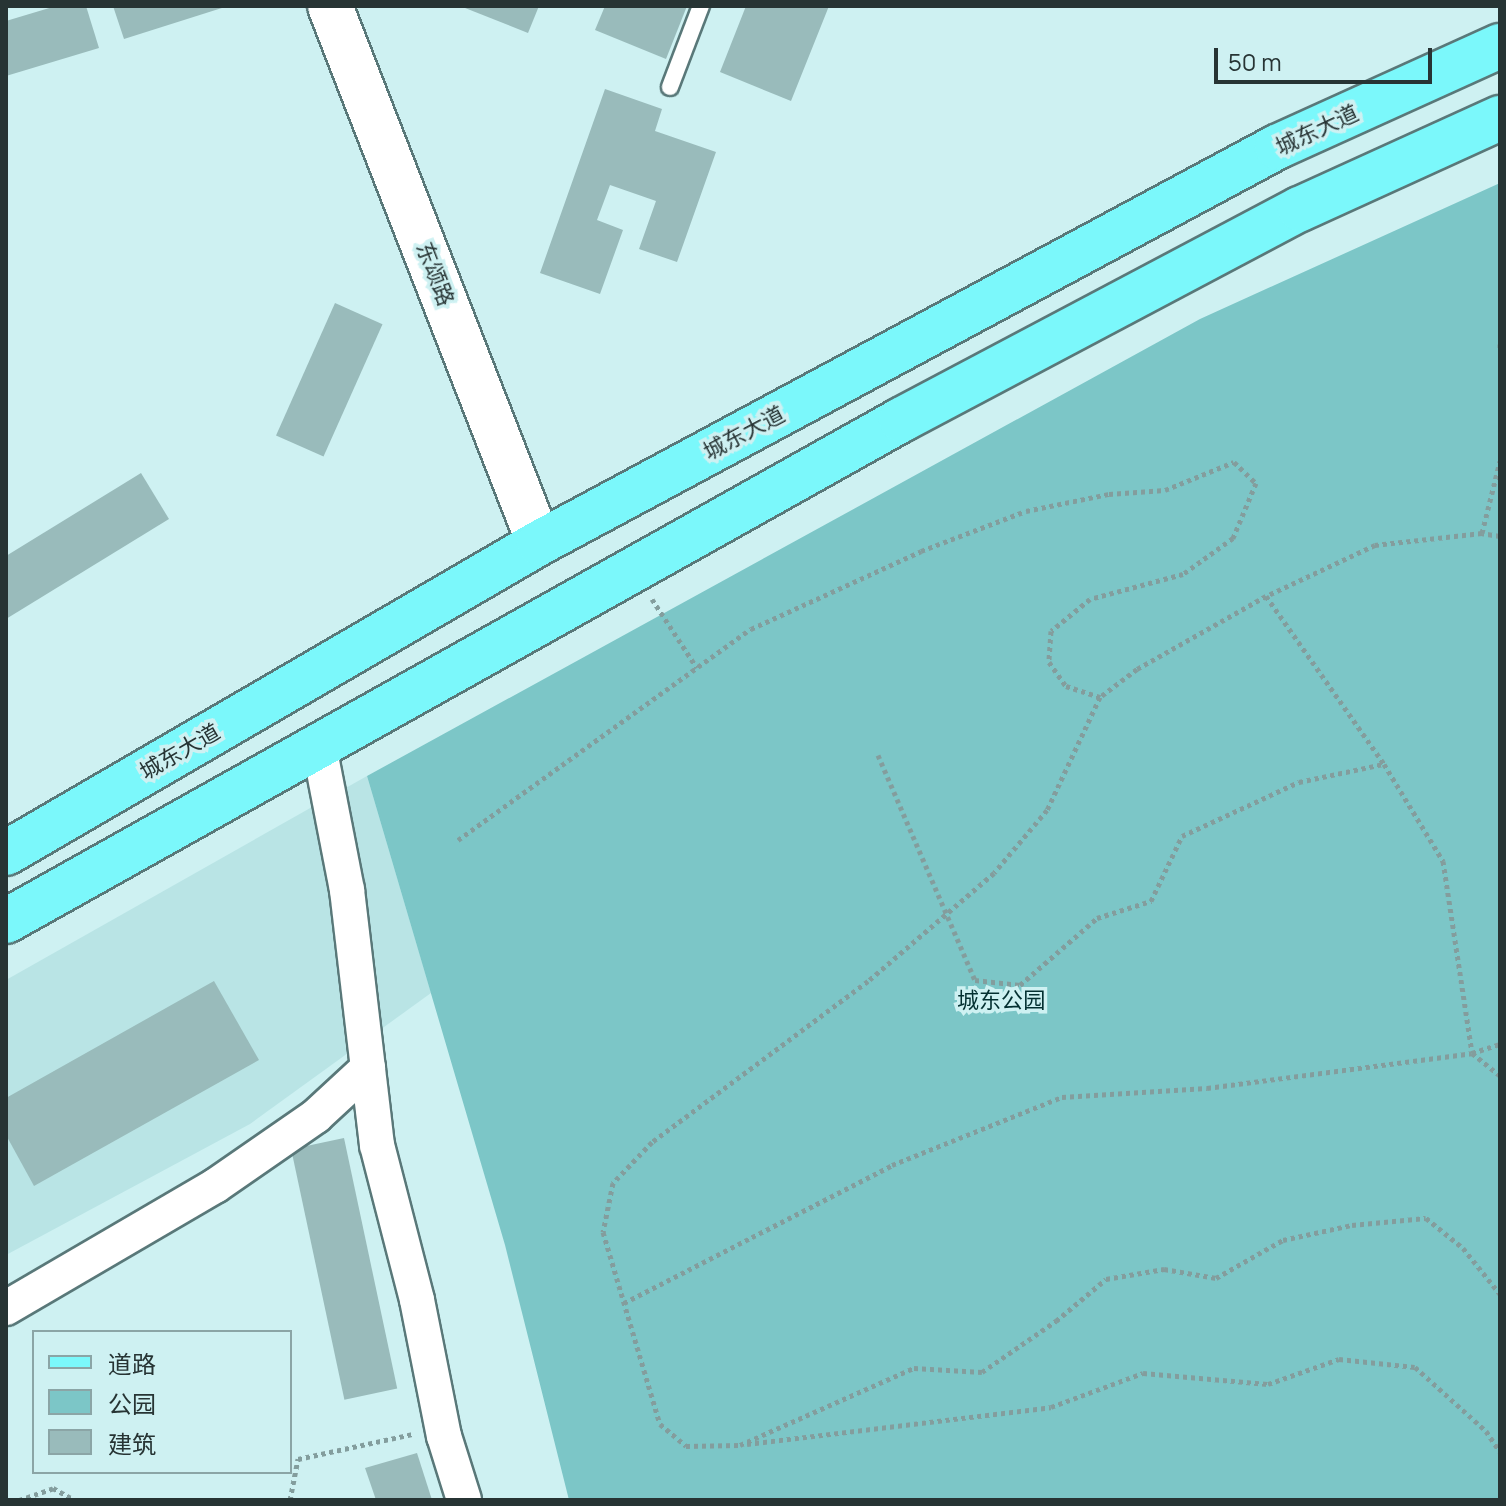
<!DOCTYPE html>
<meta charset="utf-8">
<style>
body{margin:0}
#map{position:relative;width:1506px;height:1506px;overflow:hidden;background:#cef1f2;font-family:Manrope,"Noto Sans SC",sans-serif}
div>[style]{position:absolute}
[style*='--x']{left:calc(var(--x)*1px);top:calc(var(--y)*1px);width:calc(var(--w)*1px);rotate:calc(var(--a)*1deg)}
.built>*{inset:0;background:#b9e4e5}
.green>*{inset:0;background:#7cc6c7}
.building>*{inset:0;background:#9bb;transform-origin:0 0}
.path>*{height:5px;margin-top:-2.5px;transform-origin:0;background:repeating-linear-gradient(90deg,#839d9d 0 4px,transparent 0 8px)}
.roads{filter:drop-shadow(2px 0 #597879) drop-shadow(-2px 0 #597879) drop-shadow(0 2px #597879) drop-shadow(0 -2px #597879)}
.lane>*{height:16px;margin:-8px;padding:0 8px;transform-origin:8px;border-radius:8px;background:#fff}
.street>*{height:34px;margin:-17px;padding:0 17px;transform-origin:17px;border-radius:17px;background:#fff}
.secondary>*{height:44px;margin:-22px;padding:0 22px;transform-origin:22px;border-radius:22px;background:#fff}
.primary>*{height:44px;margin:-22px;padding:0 22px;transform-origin:22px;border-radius:22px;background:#7bf8fb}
.path-bridge>*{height:5px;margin-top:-2.5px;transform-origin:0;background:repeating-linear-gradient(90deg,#839d9d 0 4px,transparent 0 8px)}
span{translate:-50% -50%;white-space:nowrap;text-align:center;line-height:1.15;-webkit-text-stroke:7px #cef1f2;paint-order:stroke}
.street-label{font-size:22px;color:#273434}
.park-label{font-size:22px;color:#033031}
.frame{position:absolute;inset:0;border:8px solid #273434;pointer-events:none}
.legend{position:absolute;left:32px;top:1330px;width:260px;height:144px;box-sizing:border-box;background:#cef1f2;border:2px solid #8ba5a6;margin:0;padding:10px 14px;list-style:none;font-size:24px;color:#273434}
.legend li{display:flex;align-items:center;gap:16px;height:40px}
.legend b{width:40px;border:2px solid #8ba5a6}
.scale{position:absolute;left:1214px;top:48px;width:218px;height:36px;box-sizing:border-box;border:4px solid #273434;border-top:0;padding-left:10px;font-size:24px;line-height:28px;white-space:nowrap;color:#273434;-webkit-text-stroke:6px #cef1f2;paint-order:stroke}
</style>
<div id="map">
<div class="built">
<div style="clip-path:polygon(367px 776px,431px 993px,250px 1124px,6px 1255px,6px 980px)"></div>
</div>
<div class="green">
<div style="clip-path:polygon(1500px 183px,1500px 1500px,569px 1500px,505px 1245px,367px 776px,1200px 319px)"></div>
</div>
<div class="building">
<div style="clip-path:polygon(56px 6px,86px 6px,99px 48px,6px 76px,6px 21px)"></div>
<div style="clip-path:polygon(113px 6px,224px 6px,225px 7px,124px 39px)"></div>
<div style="clip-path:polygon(460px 6px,539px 6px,528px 33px)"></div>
<div style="clip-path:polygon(605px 6px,687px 6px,666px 59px,595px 30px)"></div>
<div style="clip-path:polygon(746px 6px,829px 6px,791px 101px,720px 72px)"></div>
<div style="clip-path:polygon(605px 89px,662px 109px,655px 131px,716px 152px,677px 262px,639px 249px,656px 201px,610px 185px,597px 220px,623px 230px,600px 294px,540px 273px)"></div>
<div style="left:335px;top:303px;width:52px;height:145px;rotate:24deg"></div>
<div style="clip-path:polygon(141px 473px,169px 519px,6px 619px,6px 556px)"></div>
<div style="clip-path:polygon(214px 981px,259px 1060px,34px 1186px,6px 1135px,6px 1098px)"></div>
<div style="left:344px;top:1138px;width:256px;height:54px;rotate:78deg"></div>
<div style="clip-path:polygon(417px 1453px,432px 1500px,376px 1500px,365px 1468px)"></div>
</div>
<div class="path">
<div style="--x:1500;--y:344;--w:5;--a:90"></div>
<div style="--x:1482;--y:533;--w:74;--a:-76"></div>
<div style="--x:1500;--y:536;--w:18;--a:-171"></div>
<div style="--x:1482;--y:533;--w:108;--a:173.6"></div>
<div style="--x:1375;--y:545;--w:120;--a:154.9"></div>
<div style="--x:1266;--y:596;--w:148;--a:150.5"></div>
<div style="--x:1137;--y:669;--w:46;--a:142.9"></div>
<div style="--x:1100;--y:697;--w:125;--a:115.1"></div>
<div style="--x:1047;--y:810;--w:82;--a:130.1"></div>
<div style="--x:994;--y:873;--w:166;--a:139.4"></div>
<div style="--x:868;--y:981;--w:269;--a:143.3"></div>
<div style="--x:652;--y:1142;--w:57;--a:133.6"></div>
<div style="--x:613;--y:1183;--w:50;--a:101.5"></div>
<div style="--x:603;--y:1232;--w:200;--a:73.5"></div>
<div style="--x:660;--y:1424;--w:34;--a:40"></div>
<div style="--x:686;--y:1446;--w:54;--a:-1.1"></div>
<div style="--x:740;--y:1445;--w:190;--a:-23.9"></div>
<div style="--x:914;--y:1368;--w:68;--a:3.4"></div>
<div style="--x:982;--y:1372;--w:90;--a:-34.6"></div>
<div style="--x:1056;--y:1321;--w:65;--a:-40"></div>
<div style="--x:1106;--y:1279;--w:59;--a:-9.8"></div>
<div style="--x:1164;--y:1269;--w:53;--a:9.8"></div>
<div style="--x:1216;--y:1278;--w:77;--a:-29.6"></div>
<div style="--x:1283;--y:1240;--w:71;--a:-12.3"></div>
<div style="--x:1352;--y:1225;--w:74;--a:-5.4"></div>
<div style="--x:1426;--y:1218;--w:48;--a:39"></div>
<div style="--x:1463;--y:1248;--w:59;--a:51.2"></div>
<div style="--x:1266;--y:596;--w:205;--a:54.9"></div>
<div style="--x:1384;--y:764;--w:114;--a:58.7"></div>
<div style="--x:1443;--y:861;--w:194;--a:81.4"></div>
<div style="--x:1472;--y:1053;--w:29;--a:-18"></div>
<div style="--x:652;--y:599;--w:82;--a:56.9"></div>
<div style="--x:458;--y:840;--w:361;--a:-35.8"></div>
<div style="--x:751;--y:629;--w:187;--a:-24.6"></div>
<div style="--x:921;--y:551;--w:112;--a:-20.9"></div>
<div style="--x:1026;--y:511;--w:85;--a:-11.6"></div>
<div style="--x:1109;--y:494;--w:56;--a:-4.1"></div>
<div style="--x:1165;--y:490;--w:74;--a:-22.1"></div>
<div style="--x:1234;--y:462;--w:30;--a:44"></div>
<div style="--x:1256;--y:483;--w:60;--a:112.7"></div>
<div style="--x:1233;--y:538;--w:62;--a:144.2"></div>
<div style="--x:1183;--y:574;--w:96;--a:165"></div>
<div style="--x:1090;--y:599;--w:50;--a:140.6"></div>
<div style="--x:1051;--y:631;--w:31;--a:94"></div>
<div style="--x:1049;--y:662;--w:29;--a:55"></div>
<div style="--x:1066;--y:686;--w:36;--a:18"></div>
<div style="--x:975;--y:980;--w:45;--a:6.3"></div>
<div style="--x:1020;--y:985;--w:102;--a:-41"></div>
<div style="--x:1097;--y:918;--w:57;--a:-17.5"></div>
<div style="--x:1151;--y:901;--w:72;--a:-64.5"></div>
<div style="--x:1182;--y:836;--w:129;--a:-24.8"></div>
<div style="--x:1299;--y:782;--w:87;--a:-12"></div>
<div style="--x:624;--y:1303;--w:301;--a:-27.2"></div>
<div style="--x:892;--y:1165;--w:183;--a:-21.8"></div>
<div style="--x:1062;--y:1097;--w:145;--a:-3.6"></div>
<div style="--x:1207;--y:1088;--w:267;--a:-7.5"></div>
<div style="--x:1472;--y:1053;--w:36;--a:39"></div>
<div style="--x:747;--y:1444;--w:306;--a:-6.9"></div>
<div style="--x:1051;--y:1407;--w:98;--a:-20.3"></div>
<div style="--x:1143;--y:1373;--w:125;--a:5"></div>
<div style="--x:1268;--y:1384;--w:75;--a:-19.4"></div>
<div style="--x:1339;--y:1359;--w:76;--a:6"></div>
<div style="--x:1415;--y:1367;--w:96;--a:42"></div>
<div style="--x:1486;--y:1431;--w:25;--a:56"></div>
<div style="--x:19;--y:1500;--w:36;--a:-19"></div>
<div style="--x:53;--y:1488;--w:25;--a:29"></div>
<div style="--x:290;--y:1500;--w:42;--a:-79"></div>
<div style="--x:298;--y:1459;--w:118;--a:-12.3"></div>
</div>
<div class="roads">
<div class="lane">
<div style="--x:670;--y:87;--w:87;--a:-69.1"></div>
</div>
<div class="street">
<div style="--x:319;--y:746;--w:147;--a:79"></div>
<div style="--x:347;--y:890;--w:257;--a:83.3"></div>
<div style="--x:377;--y:1145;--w:160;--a:75.5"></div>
<div style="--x:417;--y:1300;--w:139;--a:78.8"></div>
<div style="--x:444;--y:1436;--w:67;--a:72.6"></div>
<div style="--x:6;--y:1308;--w:242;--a:-30.3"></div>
<div style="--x:215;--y:1186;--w:123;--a:-34.7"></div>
<div style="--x:316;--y:1116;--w:71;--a:-42.7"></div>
</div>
<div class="secondary">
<div style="--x:330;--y:6;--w:576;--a:68.73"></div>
</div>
<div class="primary">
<div style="--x:6;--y:853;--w:617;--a:-30.18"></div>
<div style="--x:539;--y:543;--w:838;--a:-28.22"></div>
<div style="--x:1277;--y:147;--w:245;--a:-24.4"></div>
<div style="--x:6;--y:921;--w:1026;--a:-29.24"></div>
<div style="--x:901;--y:420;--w:451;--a:-27.9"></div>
<div style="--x:1300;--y:209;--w:220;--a:-24.5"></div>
</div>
</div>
<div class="path-bridge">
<div style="--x:878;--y:755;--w:245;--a:66.7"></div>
</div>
<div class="street-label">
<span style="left:1317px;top:130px;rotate:-25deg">城东大道</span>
<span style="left:435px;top:274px;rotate:69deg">东颂路</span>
<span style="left:744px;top:433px;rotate:-28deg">城东大道</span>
<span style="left:180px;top:752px;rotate:-30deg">城东大道</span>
</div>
<div class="park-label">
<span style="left:1001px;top:1001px">城东公园</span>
</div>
<div class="frame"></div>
<ul class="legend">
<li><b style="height:10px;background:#7bf8fb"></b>道路</li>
<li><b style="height:22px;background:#7cc6c7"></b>公园</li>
<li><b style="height:22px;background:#9bb"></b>建筑</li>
</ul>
<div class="scale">50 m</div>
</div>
